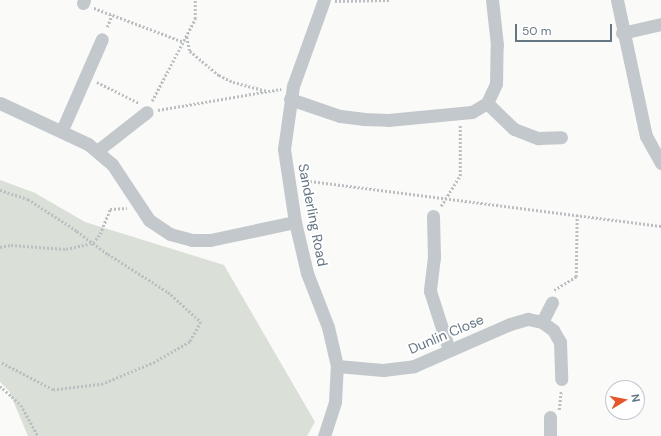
<!DOCTYPE html>
<style>
body{margin:0}
#map{position:relative;width:661px;height:436px;overflow:hidden;background:#fafaf8;font-family:"DM Sans",sans-serif}
div>[style]{position:absolute}
[style*='--x']{left:calc(var(--x)*1px);top:calc(var(--y)*1px);width:calc(var(--w)*1px);rotate:calc(var(--a)*1deg)}
.green>*{inset:0;background:#dadfd7}
.path>*{height:2.5px;margin-top:-1.25px;transform-origin:0;background:repeating-linear-gradient(90deg,#bbbfc2 0 2px,transparent 0 4px)}
.minor>*{height:13px;margin:-6.5px;padding:0 6.5px;transform-origin:6.5px;border-radius:6.5px;background:#c3c8cc}
span{translate:-50% -50%;white-space:nowrap;text-align:center;line-height:1.15;-webkit-text-stroke:4px #fff;paint-order:stroke}
.street-label{font-size:14px;color:#657683}
.north{position:absolute;left:605px;top:380px;width:40px;height:40px;box-sizing:border-box;background:#fff;border:1px solid #c1c8cd;border-radius:50%;rotate:80deg;font-size:11px;font-weight:700;line-height:16px;text-align:center;color:#657683}
.north::after{content:'';display:block;margin:auto;width:14px;height:18px;background:#e4572e;clip-path:polygon(50% 0,100% 100%,50% 72%,0 100%)}
.scale{position:absolute;left:515px;top:24px;width:97px;height:18px;box-sizing:border-box;border:2px solid #657683;border-top:0;padding-left:5px;font-size:12px;line-height:14px;white-space:nowrap;color:#657683;-webkit-text-stroke:3px #fff;paint-order:stroke}
</style>
<div id="map">
<div class="green">
<div style="clip-path:polygon(0 180px,35px 193px,85px 222px,224px 265px,315px 422px,307px 436px,28px 436px,9px 391px,0 382px)"></div>
</div>
<div class="path">
<div style="--x:335;--y:1;--w:54;--a:-1.1"></div>
<div style="--x:94;--y:8;--w:96;--a:20.7"></div>
<div style="--x:107;--y:27;--w:13;--a:-67"></div>
<div style="--x:187;--y:37;--w:14;--a:78"></div>
<div style="--x:190;--y:51;--w:38;--a:40"></div>
<div style="--x:219;--y:75;--w:16;--a:27"></div>
<div style="--x:233;--y:82;--w:35;--a:15"></div>
<div style="--x:97;--y:82;--w:47;--a:26.6"></div>
<div style="--x:152;--y:101;--w:93;--a:-62.3"></div>
<div style="--x:195;--y:19;--w:19;--a:-90"></div>
<div style="--x:158;--y:110;--w:125;--a:-9.7"></div>
<div style="--x:302;--y:180;--w:362;--a:7.3"></div>
<div style="--x:0;--y:190;--w:29;--a:18"></div>
<div style="--x:28;--y:199;--w:59;--a:33.1"></div>
<div style="--x:77;--y:231;--w:39;--a:37"></div>
<div style="--x:108;--y:254;--w:71;--a:32.3"></div>
<div style="--x:168;--y:292;--w:45;--a:42.3"></div>
<div style="--x:201;--y:322;--w:23;--a:119"></div>
<div style="--x:190;--y:342;--w:40;--a:150.3"></div>
<div style="--x:155;--y:362;--w:56;--a:157.1"></div>
<div style="--x:103;--y:384;--w:50;--a:173.2"></div>
<div style="--x:53;--y:390;--w:60;--a:-152.2"></div>
<div style="--x:441;--y:206;--w:36;--a:-58"></div>
<div style="--x:460;--y:176;--w:51;--a:-90"></div>
<div style="--x:0;--y:247;--w:11;--a:-10"></div>
<div style="--x:11;--y:245;--w:55;--a:4.2"></div>
<div style="--x:66;--y:249;--w:28;--a:-13"></div>
<div style="--x:93;--y:243;--w:11;--a:-52"></div>
<div style="--x:100;--y:234;--w:27;--a:-68"></div>
<div style="--x:110;--y:209;--w:17;--a:-3"></div>
<div style="--x:554;--y:290;--w:26;--a:-31"></div>
<div style="--x:576;--y:277;--w:62;--a:-89.1"></div>
<div style="--x:0;--y:386;--w:28;--a:42"></div>
<div style="--x:21;--y:405;--w:35;--a:61"></div>
<div style="--x:559;--y:410;--w:19;--a:-84"></div>
</div>
<div class="minor">
<div style="--x:617;--y:0;--w:139;--a:78"></div>
<div style="--x:646;--y:136;--w:31;--a:61"></div>
<div style="--x:83;--y:3;--w:3;--a:-72"></div>
<div style="--x:622;--y:33;--w:40;--a:-13"></div>
<div style="--x:290;--y:99;--w:53;--a:18.8"></div>
<div style="--x:340;--y:116;--w:23;--a:7"></div>
<div style="--x:363;--y:119;--w:25;--a:2"></div>
<div style="--x:388;--y:120;--w:84;--a:-5.4"></div>
<div style="--x:472;--y:112;--w:17;--a:-31"></div>
<div style="--x:487;--y:103;--w:21;--a:-65"></div>
<div style="--x:496;--y:84;--w:39;--a:-89"></div>
<div style="--x:497;--y:45;--w:45;--a:-96.3"></div>
<div style="--x:0;--y:103;--w:97;--a:25"></div>
<div style="--x:88;--y:144;--w:31;--a:40"></div>
<div style="--x:112;--y:164;--w:67;--a:56.5"></div>
<div style="--x:149;--y:220;--w:25;--a:34"></div>
<div style="--x:170;--y:234;--w:23;--a:15"></div>
<div style="--x:192;--y:240;--w:18;--a:0"></div>
<div style="--x:210;--y:240;--w:87;--a:-12"></div>
<div style="--x:487;--y:103;--w:37;--a:44"></div>
<div style="--x:514;--y:129;--w:26;--a:21"></div>
<div style="--x:538;--y:138;--w:23;--a:-2"></div>
<div style="--x:62;--y:130;--w:99;--a:-66.3"></div>
<div style="--x:97;--y:151;--w:63;--a:-38"></div>
<div style="--x:433;--y:216;--w:41;--a:88.6"></div>
<div style="--x:434;--y:257;--w:34;--a:97"></div>
<div style="--x:430;--y:291;--w:62;--a:72.1"></div>
<div style="--x:542;--y:322;--w:22;--a:-63"></div>
<div style="--x:337;--y:366;--w:46;--a:5"></div>
<div style="--x:383;--y:370;--w:31;--a:-7"></div>
<div style="--x:414;--y:366;--w:105;--a:-23.6"></div>
<div style="--x:510;--y:324;--w:19;--a:-16"></div>
<div style="--x:528;--y:319;--w:14;--a:12"></div>
<div style="--x:542;--y:322;--w:14;--a:36"></div>
<div style="--x:553;--y:330;--w:14;--a:60"></div>
<div style="--x:560;--y:342;--w:37;--a:88"></div>
<div style="--x:550;--y:417;--w:19;--a:90"></div>
<div style="--x:324;--y:436;--w:36;--a:-72"></div>
<div style="--x:335;--y:402;--w:36;--a:-87"></div>
<div style="--x:337;--y:366;--w:40;--a:-103"></div>
<div style="--x:328;--y:327;--w:58;--a:-111.3"></div>
<div style="--x:307;--y:273;--w:52;--a:-103.2"></div>
<div style="--x:295;--y:222;--w:74;--a:-98.6"></div>
<div style="--x:284;--y:149;--w:64;--a:-81.9"></div>
<div style="--x:293;--y:86;--w:91;--a:-70.2"></div>
</div>
<div class="street-label">
<span style="left:313px;top:215px;rotate:79deg">Sanderling Road</span>
<span style="left:446px;top:334px;rotate:-23deg">Dunlin Close</span>
</div>
<div class="north">N</div>
<div class="scale">50 m</div>
</div>
